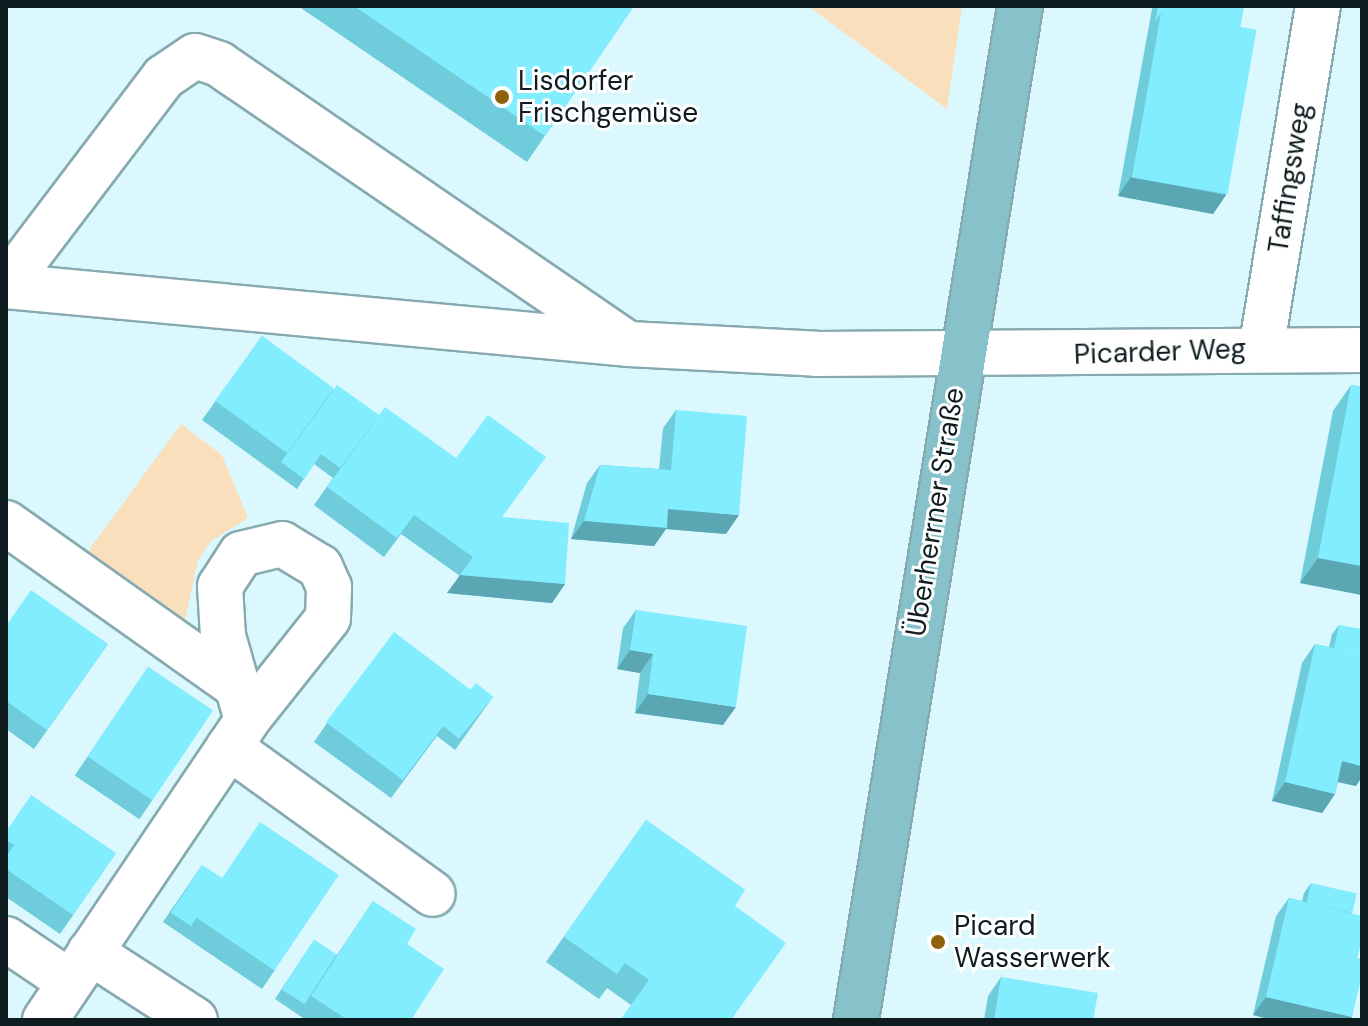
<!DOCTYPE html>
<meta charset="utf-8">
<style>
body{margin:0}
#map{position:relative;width:1368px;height:1026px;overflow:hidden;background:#daf8fd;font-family:"DM Sans",sans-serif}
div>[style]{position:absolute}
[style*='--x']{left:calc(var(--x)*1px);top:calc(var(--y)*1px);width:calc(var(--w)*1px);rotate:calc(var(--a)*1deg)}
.green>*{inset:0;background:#fadfbc}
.roads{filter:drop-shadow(2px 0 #87aab1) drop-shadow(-2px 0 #87aab1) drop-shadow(0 2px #87aab1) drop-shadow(0 -2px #87aab1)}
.minor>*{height:44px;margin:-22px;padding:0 22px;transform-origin:22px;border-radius:22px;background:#fff}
.major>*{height:44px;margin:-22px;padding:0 22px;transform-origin:22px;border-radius:22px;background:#87c2cb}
.wall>*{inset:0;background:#6fccdb;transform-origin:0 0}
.shaded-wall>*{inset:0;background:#5aa6b2}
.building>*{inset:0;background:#81edff;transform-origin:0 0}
.dots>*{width:22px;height:22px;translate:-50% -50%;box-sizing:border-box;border:4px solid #fefefe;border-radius:50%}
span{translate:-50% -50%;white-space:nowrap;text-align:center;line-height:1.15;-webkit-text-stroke:6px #fefefe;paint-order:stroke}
.poi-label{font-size:28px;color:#0e1c1f}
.left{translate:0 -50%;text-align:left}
.street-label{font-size:28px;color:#0e1c1f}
.frame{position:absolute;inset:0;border:8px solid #0e1c1f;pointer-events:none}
</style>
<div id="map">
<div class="green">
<div style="clip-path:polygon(808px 6px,962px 6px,947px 109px)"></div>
<div style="clip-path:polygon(181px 424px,222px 455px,248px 518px,210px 542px,198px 561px,184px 624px,86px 554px)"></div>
</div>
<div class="roads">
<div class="minor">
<div style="--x:6;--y:285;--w:261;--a:-52.8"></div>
<div style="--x:164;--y:77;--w:37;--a:-34"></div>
<div style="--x:195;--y:56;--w:25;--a:18"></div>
<div style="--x:219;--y:64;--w:490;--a:34.4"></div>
<div style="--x:6;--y:286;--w:626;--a:5.32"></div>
<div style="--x:629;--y:344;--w:188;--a:3"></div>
<div style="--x:817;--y:354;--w:545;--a:-0.42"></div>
<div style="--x:1261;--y:350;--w:349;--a:-80.6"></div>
<div style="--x:6;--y:523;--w:284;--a:35.3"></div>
<div style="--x:229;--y:747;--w:251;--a:35.8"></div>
<div style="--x:6;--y:939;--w:77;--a:33.9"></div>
<div style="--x:90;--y:952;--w:125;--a:32.9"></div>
<div style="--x:45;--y:1020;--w:362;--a:-56"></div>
<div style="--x:247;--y:720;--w:130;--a:-51.5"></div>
<div style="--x:328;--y:618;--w:31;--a:-88"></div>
<div style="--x:329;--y:587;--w:22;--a:-114"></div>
<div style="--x:320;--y:567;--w:44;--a:-148.8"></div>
<div style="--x:282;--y:544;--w:42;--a:166.3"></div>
<div style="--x:241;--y:554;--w:38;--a:123"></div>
<div style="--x:220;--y:586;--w:50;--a:86.6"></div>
<div style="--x:223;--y:636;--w:87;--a:74.1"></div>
</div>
<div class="major">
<div style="--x:856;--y:1020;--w:1027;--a:-80.81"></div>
</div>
</div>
<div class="wall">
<div style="clip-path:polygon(298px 6px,634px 6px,527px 162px)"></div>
<div style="clip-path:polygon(1154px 6px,1244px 6px,1240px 27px,1226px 195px,1213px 214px,1118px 196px,1152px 9px)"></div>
<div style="clip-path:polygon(262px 336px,503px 517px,565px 584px,552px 603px,447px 593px,460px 576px,401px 534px,384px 557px,314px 505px,333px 478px,314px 464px,297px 489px,202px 420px)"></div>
<div style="clip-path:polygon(1351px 385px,1362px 387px,1362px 595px,1300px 583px,1333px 411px)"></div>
<div style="clip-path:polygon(676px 410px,726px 534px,666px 529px,654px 546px,571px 539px,587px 483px,600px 465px,659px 469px,663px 428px)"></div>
<div style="clip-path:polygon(636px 610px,723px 725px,635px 713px,640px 673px,617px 669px,623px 628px)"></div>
<div style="clip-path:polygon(1339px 625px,1356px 786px,1338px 782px,1335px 794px,1322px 813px,1272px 801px,1302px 663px,1315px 644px,1329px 647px,1332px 634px)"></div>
<div style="clip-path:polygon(6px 626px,108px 644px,34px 749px,6px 729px)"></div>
<div style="left:148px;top:667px;width:78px;height:131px;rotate:34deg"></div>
<div style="clip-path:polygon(493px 697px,455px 750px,437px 736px,391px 798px,314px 742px,327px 723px)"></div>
<div style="clip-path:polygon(646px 820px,745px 890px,631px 1005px,607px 988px,599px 999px,546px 962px)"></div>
<div style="clip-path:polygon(6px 831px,116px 853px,60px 934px,6px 897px)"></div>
<div style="clip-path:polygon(202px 865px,275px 970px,262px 989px,163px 922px)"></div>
<div style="clip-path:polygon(1311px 883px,1353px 914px,1357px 958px,1352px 1017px,1350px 1020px,1272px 1020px,1253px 1015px,1276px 916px,1289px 898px,1302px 901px,1304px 893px)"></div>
<div style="clip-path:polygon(373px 901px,407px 944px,411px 1020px,306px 1020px,275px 999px,314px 940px,337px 955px)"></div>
<div style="clip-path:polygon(1001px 977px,1093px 1020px,984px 1020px,988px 996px)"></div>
</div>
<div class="shaded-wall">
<div style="clip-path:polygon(1131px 177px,1226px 195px,1213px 214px,1118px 196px)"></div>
<div style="clip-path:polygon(668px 509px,739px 515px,726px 534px,666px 529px,654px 546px,571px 539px,584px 521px)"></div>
<div style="clip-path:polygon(1318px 558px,1362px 566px,1362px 595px,1300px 583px)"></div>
<div style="clip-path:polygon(460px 575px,565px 584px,552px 603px,447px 593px)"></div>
<div style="clip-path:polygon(630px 650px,653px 654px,640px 673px,617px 669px)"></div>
<div style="clip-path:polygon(648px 694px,736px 707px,723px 725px,635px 713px)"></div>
<div style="clip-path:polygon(1342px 761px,1362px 766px,1362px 777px,1356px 786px,1329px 780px)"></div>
<div style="clip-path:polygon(1285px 782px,1335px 794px,1322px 813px,1272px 801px)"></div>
<div style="clip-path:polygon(1266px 997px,1352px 1017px,1350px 1020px,1272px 1020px,1253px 1015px)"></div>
</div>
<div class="building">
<div style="clip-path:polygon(354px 6px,634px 6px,545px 136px)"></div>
<div style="clip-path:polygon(1158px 6px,1244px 6px,1240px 27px,1161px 13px,1155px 22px)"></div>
<div style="left:1161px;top:13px;width:97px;height:167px;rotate:10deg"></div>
<div style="left:262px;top:336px;width:89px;height:80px;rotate:36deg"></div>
<div style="clip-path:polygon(337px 385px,379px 415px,340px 468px,321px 454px,304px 479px,281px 462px)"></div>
<div style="clip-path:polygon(1351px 385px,1362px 387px,1362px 566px,1318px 558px)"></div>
<div style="clip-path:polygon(385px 407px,456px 458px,488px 415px,546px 457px,502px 517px,569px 523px,565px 584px,460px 575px,473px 557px,414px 515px,397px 538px,327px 487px)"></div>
<div style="clip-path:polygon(676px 410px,747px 416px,739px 515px,668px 509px,667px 528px,584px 521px,600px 465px,671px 470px)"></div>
<div style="clip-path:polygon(31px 590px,108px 644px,47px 730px,6px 701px,6px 626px)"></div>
<div style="clip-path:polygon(636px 610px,747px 626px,736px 707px,648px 694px,653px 654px,630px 650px)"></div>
<div style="clip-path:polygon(1339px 625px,1362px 629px,1362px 654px,1334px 648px)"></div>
<div style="left:394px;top:632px;width:96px;height:113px;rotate:37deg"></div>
<div style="clip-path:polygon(1315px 644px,1362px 654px,1362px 766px,1342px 761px,1335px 794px,1285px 782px)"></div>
<div style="left:148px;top:667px;width:78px;height:108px;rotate:34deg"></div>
<div style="left:476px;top:683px;width:22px;height:54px;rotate:39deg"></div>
<div style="clip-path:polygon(31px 795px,116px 853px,73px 915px,6px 869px,6px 857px,14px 845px,6px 840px,6px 832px)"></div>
<div style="clip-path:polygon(646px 820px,745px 890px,735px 906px,786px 943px,731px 1020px,620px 1020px,649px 980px,625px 963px,617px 974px,564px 937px)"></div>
<div style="left:260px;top:822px;width:95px;height:115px;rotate:34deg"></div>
<div style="left:202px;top:865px;width:24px;height:57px;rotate:33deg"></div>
<div style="left:1311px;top:883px;width:47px;height:20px;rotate:13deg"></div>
<div style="clip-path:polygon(1289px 898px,1362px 916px,1362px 940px,1357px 958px,1362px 959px,1362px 975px,1352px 1017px,1266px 997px)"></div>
<div style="clip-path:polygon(373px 901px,416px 929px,407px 944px,444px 969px,411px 1020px,348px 1020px,311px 996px)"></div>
<div style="left:314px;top:940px;width:27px;height:59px;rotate:33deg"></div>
<div style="clip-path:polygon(1001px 977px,1098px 993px,1093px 1020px,994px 1020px)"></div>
</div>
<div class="dots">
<div style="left:502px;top:97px;background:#8f610b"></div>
<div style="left:938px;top:942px;background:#8f610b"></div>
</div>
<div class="poi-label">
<span class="left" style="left:518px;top:97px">Lisdorfer<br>Frischgemüse</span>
<span class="left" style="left:954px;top:942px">Picard<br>Wasserwerk</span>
</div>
<div class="street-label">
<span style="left:1290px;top:178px;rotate:-81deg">Taffingsweg</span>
<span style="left:1160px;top:352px;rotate:-2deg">Picarder Weg</span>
<span style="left:935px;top:512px;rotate:-81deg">Überherrner Straße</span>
</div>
<div class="frame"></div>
</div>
